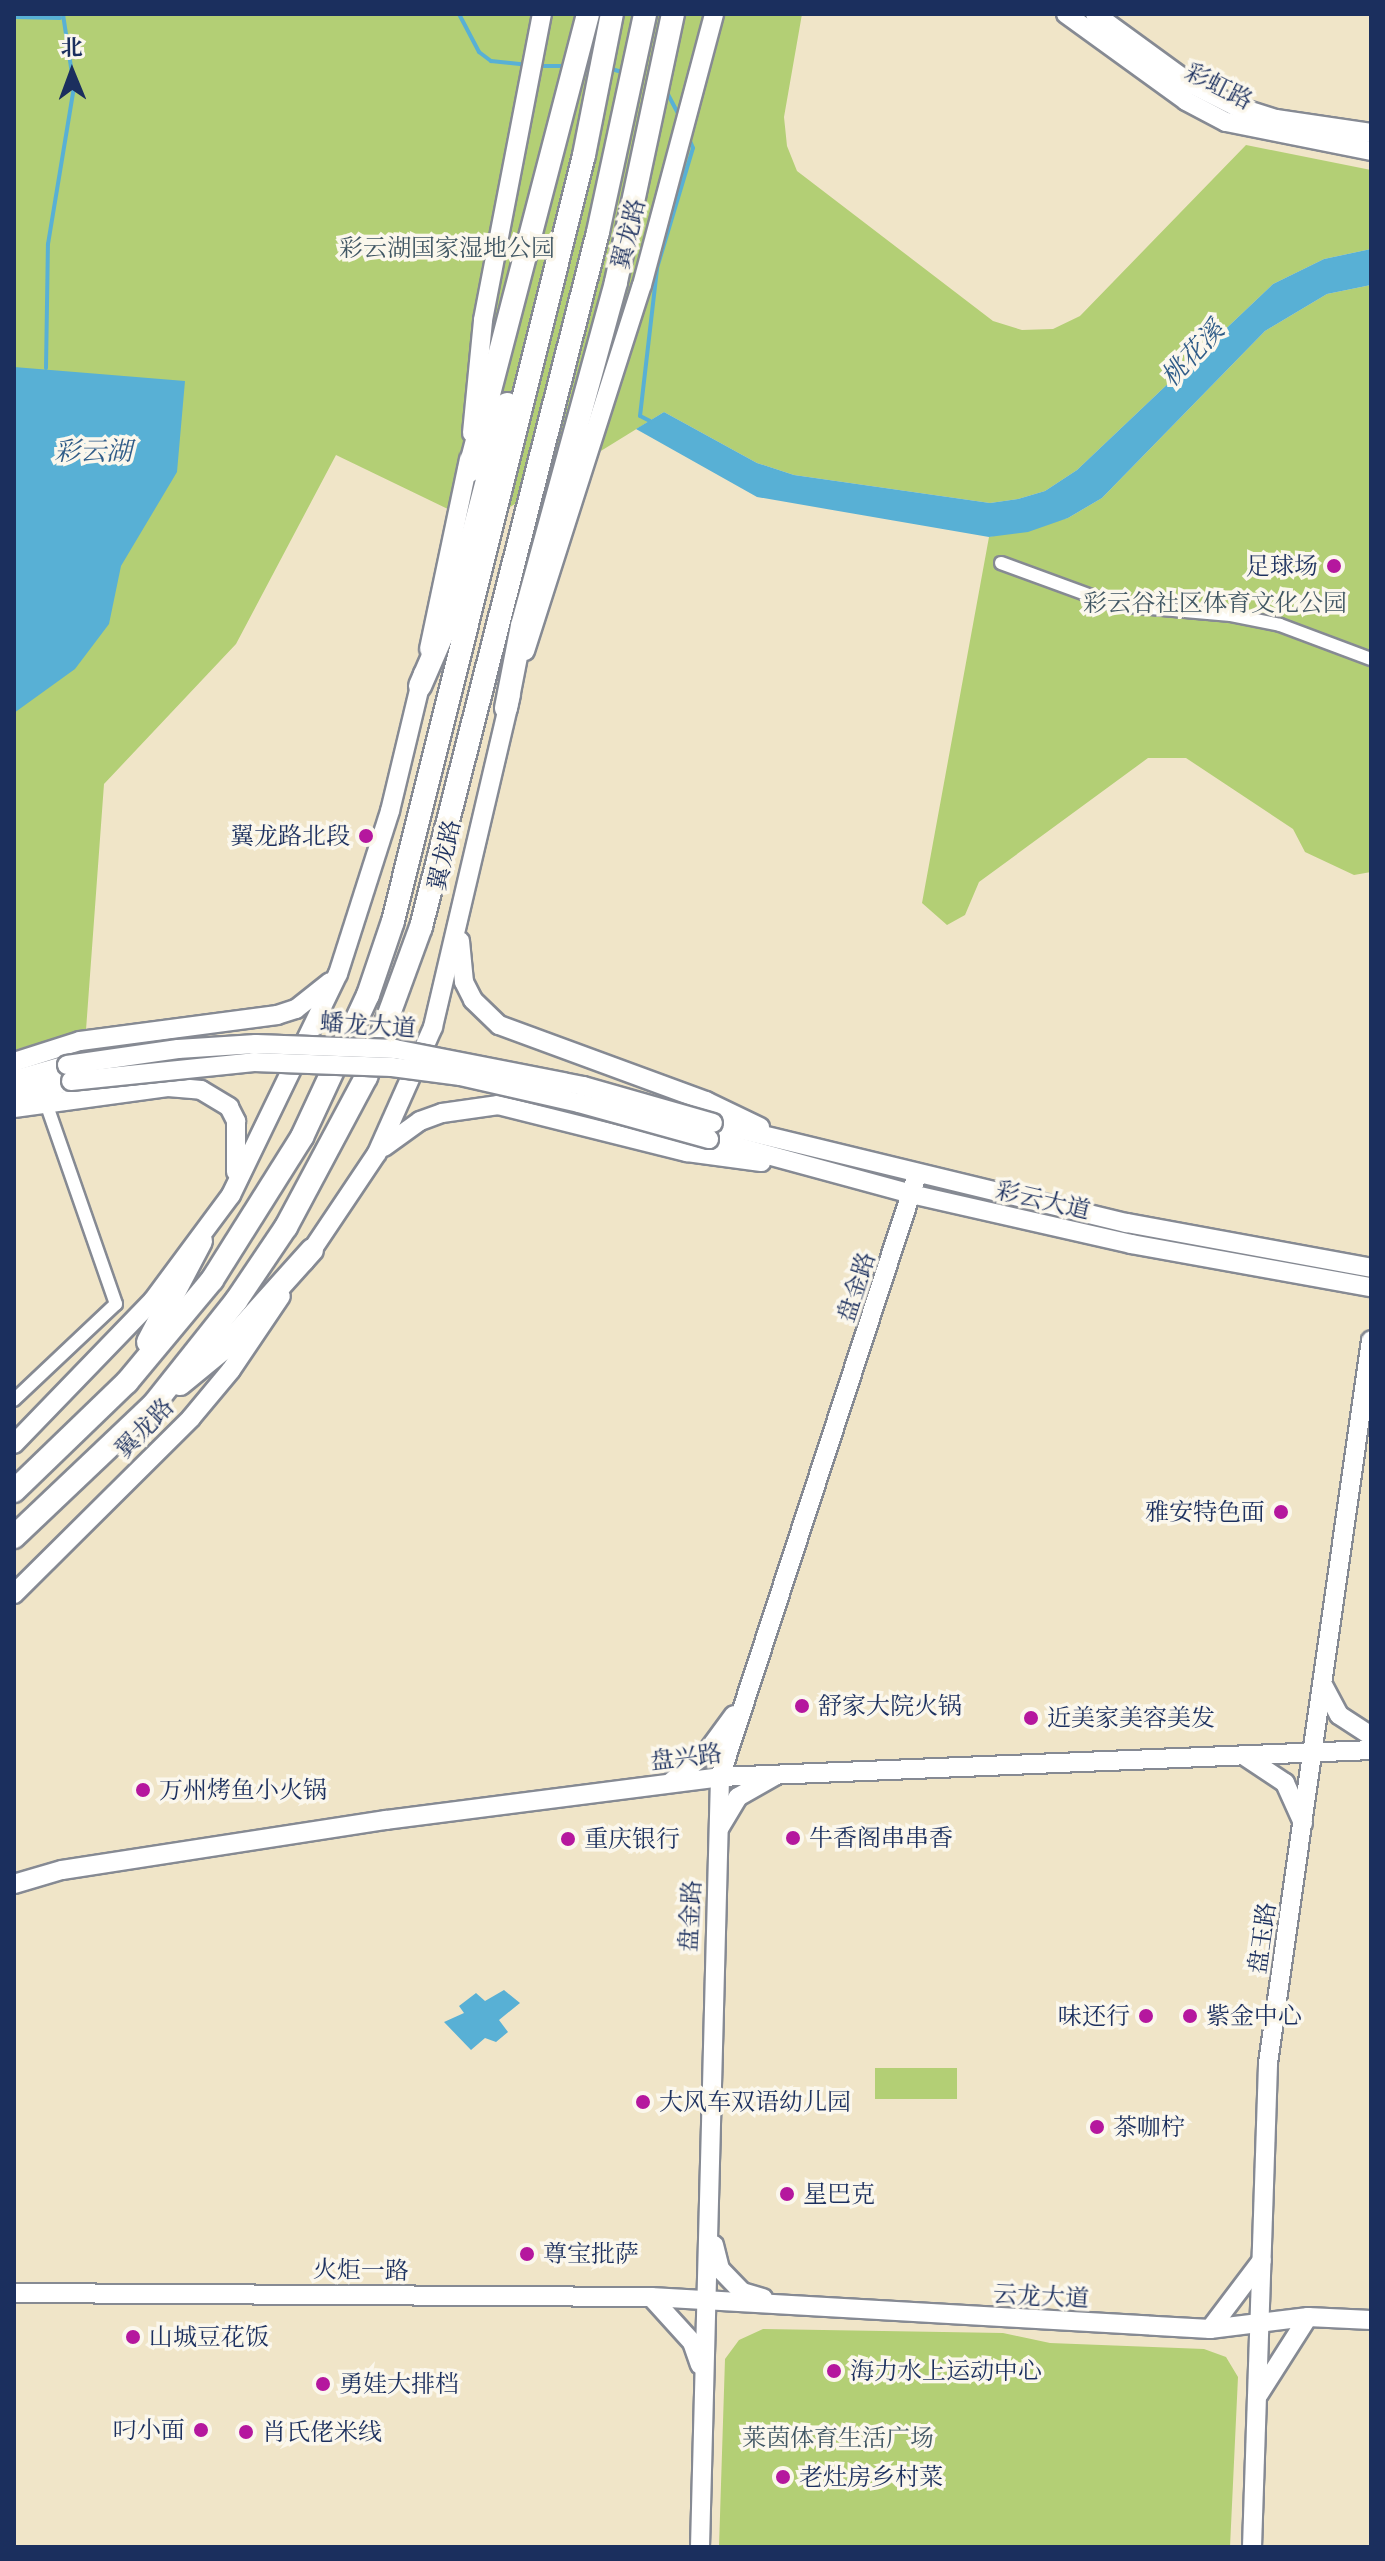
<!DOCTYPE html>
<meta charset="utf-8">
<style>
body{margin:0}
#map{position:relative;width:1385px;height:2561px;overflow:hidden;background:#f0e5c8;font-family:"Libre Caslon Text","Noto Serif SC",serif}
div>[style]{position:absolute}
[style*='--x']{left:calc(var(--x)*1px);top:calc(var(--y)*1px);width:calc(var(--w)*1px);rotate:calc(var(--a)*1deg)}
.green>*{inset:0;background:#b3cf75;transform-origin:0 0}
.water>*{inset:0;background:#58b0d5}
.stream>*{height:4px;margin:-2px;padding:0 2px;transform-origin:2px;border-radius:2px;background:#58b0d5}
.roads{filter:drop-shadow(2px 0 #868a93) drop-shadow(-2px 0 #868a93) drop-shadow(0 2px #868a93) drop-shadow(0 -2px #868a93)}
.street>*{height:12px;margin:-6px;padding:0 6px;transform-origin:6px;border-radius:6px;background:#fff}
.secondary>*{height:18px;margin:-9px;padding:0 9px;transform-origin:9px;border-radius:9px;background:#fff}
.highway>*{height:22px;margin:-11px;padding:0 11px;transform-origin:11px;border-radius:11px;background:#fff}
.bridges{filter:drop-shadow(2px 0 #868a93) drop-shadow(-2px 0 #868a93) drop-shadow(0 2px #868a93) drop-shadow(0 -2px #868a93)}
.secondary-bridge>*{height:18px;margin:-9px;padding:0 9px;transform-origin:9px;border-radius:9px;background:#fff}
.dots>*{width:22px;height:22px;translate:-50% -50%;box-sizing:border-box;border:4px solid #fbf7ec;border-radius:50%}
span{translate:-50% -50%;white-space:nowrap;text-align:center;line-height:1.15;-webkit-text-stroke:7px #fbf7ec;paint-order:stroke}
.street-label{font-size:24px;color:#1b2f5e}
.park-label{font-size:24px;color:#415764}
.poi-label{font-size:24px;color:#1b2f5e}
.right{translate:-100% -50%;text-align:right}
.left{translate:0 -50%;text-align:left}
.water-label{font-size:26px;color:#305c88;font-style:italic}
.frame{position:absolute;inset:0;border:16px solid #1b2f5e;pointer-events:none}
.north{position:absolute;left:32px;top:32px;width:80px;height:80px;-webkit-text-stroke:6px #fbf7ec;paint-order:stroke;rotate:359deg;font-size:22px;font-weight:700;line-height:32px;text-align:center;color:#1b2f5e}
.north::after{content:'';display:block;margin:auto;width:28px;height:36px;background:#1b2f5e;clip-path:polygon(50% 0,100% 100%,50% 72%,0 100%)}
</style>
<div id="map">
<div class="green">
<div style="clip-path:polygon(14px 14px,802px 14px,784px 117px,787px 146px,797px 171px,993px 321px,1022px 330px,1053px 329px,1080px 316px,1246px 145px,1371px 170px,1371px 249px,1324px 259px,1273px 284px,1077px 470px,1045px 491px,1018px 499px,990px 503px,794px 475px,757px 463px,664px 412px,481px 525px,336px 455px,236px 644px,104px 784px,86px 1030px,14px 1050px)"></div>
<div style="clip-path:polygon(1371px 285px,1371px 872px,1354px 875px,1305px 852px,1293px 829px,1186px 758px,1148px 758px,979px 882px,965px 915px,947px 925px,922px 903px,989px 537px,1068px 518px,1102px 498px,1265px 331px,1327px 294px)"></div>
<div style="left:957px;top:2068px;width:31px;height:82px;rotate:90deg"></div>
<div style="clip-path:polygon(763px 2329px,1003px 2333px,1050px 2343px,1204px 2349px,1226px 2357px,1238px 2377px,1230px 2547px,719px 2547px,725px 2359px,739px 2340px)"></div>
</div>
<div class="water">
<div style="clip-path:polygon(1371px 249px,1371px 285px,1327px 294px,1265px 331px,1102px 498px,1068px 518px,1028px 532px,989px 537px,757px 497px,636px 429px,664px 412px,757px 463px,794px 475px,990px 503px,1018px 499px,1045px 491px,1077px 470px,1273px 284px,1324px 259px)"></div>
<div style="clip-path:polygon(14px 367px,185px 381px,177px 472px,121px 566px,109px 624px,75px 669px,14px 713px)"></div>
<div style="clip-path:polygon(504px 1990px,520px 2003px,499px 2020px,508px 2032px,496px 2042px,485px 2038px,471px 2050px,444px 2022px,464px 2013px,459px 2006px,476px 1993px,485px 2001px)"></div>
</div>
<div class="stream">
<div style="--x:459;--y:14;--w:43;--a:62.2"></div>
<div style="--x:479;--y:52;--w:15;--a:37"></div>
<div style="--x:491;--y:61;--w:36;--a:6"></div>
<div style="--x:14;--y:17;--w:46;--a:1.2"></div>
<div style="--x:540;--y:66;--w:27;--a:0"></div>
<div style="--x:608;--y:68;--w:19;--a:16"></div>
<div style="--x:664;--y:87;--w:34;--a:62"></div>
<div style="--x:46;--y:368;--w:124;--a:-89.1"></div>
<div style="--x:48;--y:244;--w:159;--a:-80.6"></div>
<div style="--x:74;--y:87;--w:74;--a:-98.6"></div>
<div style="--x:650;--y:421;--w:11;--a:-153"></div>
<div style="--x:640;--y:416;--w:149;--a:-83.4"></div>
<div style="--x:657;--y:268;--w:125;--a:-73.3"></div>
<div style="--x:693;--y:148;--w:13;--a:-113"></div>
</div>
<div class="roads">
<div class="street">
<div style="--x:1001;--y:563;--w:122;--a:20.1"></div>
<div style="--x:1116;--y:605;--w:115;--a:5"></div>
<div style="--x:1231;--y:615;--w:50;--a:11.5"></div>
<div style="--x:1280;--y:625;--w:97;--a:20.5"></div>
<div style="--x:14;--y:1400;--w:140;--a:-43.3"></div>
<div style="--x:116;--y:1304;--w:210;--a:-109.2"></div>
</div>
<div class="secondary">
<div style="--x:1066;--y:14;--w:148;--a:35.9"></div>
<div style="--x:1186;--y:101;--w:45;--a:27.7"></div>
<div style="--x:1226;--y:122;--w:148;--a:11.3"></div>
<div style="--x:1095;--y:14;--w:119;--a:36.1"></div>
<div style="--x:1191;--y:84;--w:49;--a:26.6"></div>
<div style="--x:1235;--y:106;--w:43;--a:17.6"></div>
<div style="--x:1276;--y:119;--w:96;--a:8.4"></div>
<div style="--x:472;--y:433;--w:114;--a:-84.4"></div>
<div style="--x:483;--y:320;--w:312;--a:-79.1"></div>
<div style="--x:429;--y:649;--w:194;--a:-78.1"></div>
<div style="--x:525;--y:651;--w:384;--a:-72.3"></div>
<div style="--x:642;--y:285;--w:280;--a:-75.1"></div>
<div style="--x:460;--y:941;--w:41;--a:84.4"></div>
<div style="--x:464;--y:982;--w:20;--a:63"></div>
<div style="--x:473;--y:1000;--w:36;--a:44"></div>
<div style="--x:499;--y:1025;--w:221;--a:20.2"></div>
<div style="--x:706;--y:1101;--w:60;--a:25.7"></div>
<div style="--x:14;--y:1062;--w:69;--a:-17.7"></div>
<div style="--x:80;--y:1041;--w:199;--a:-7.5"></div>
<div style="--x:277;--y:1015;--w:20;--a:-18"></div>
<div style="--x:296;--y:1009;--w:43;--a:-38.5"></div>
<div style="--x:14;--y:1080;--w:55;--a:-15.8"></div>
<div style="--x:14;--y:1096;--w:59;--a:-14.7"></div>
<div style="--x:14;--y:1108;--w:155;--a:-7.8"></div>
<div style="--x:168;--y:1087;--w:33;--a:5"></div>
<div style="--x:201;--y:1090;--w:33;--a:31"></div>
<div style="--x:229;--y:1107;--w:16;--a:63"></div>
<div style="--x:236;--y:1121;--w:51;--a:90"></div>
<div style="--x:713;--y:1123;--w:426;--a:13.6"></div>
<div style="--x:1127;--y:1223;--w:248;--a:10.4"></div>
<div style="--x:709;--y:1139;--w:209;--a:15.2"></div>
<div style="--x:911;--y:1194;--w:226;--a:12.8"></div>
<div style="--x:1131;--y:1244;--w:244;--a:10.2"></div>
<div style="--x:384;--y:1147;--w:44;--a:-35.8"></div>
<div style="--x:420;--y:1121;--w:23;--a:-20"></div>
<div style="--x:442;--y:1113;--w:57;--a:-8.1"></div>
<div style="--x:498;--y:1105;--w:195;--a:14"></div>
<div style="--x:687;--y:1152;--w:75;--a:7.7"></div>
<div style="--x:304;--y:1262;--w:131;--a:-56.2"></div>
<div style="--x:377;--y:1153;--w:138;--a:-66"></div>
<div style="--x:433;--y:1027;--w:341;--a:-76.8"></div>
<div style="--x:14;--y:1444;--w:200;--a:-46"></div>
<div style="--x:153;--y:1300;--w:131;--a:-53.4"></div>
<div style="--x:231;--y:1195;--w:246;--a:-64.2"></div>
<div style="--x:338;--y:974;--w:171;--a:-72.3"></div>
<div style="--x:390;--y:811;--w:141;--a:-76.5"></div>
<div style="--x:14;--y:1594;--w:250;--a:-44.8"></div>
<div style="--x:191;--y:1418;--w:62;--a:-50.2"></div>
<div style="--x:231;--y:1370;--w:89;--a:-56"></div>
<div style="--x:1322;--y:1683;--w:36;--a:62"></div>
<div style="--x:1339;--y:1715;--w:38;--a:33"></div>
<div style="--x:1246;--y:1757;--w:47;--a:33.7"></div>
<div style="--x:1285;--y:1783;--w:44;--a:65.8"></div>
<div style="--x:670;--y:1783;--w:47;--a:-39.8"></div>
<div style="--x:706;--y:1753;--w:47;--a:-53.6"></div>
<div style="--x:720;--y:1827;--w:35;--a:-59"></div>
<div style="--x:738;--y:1797;--w:43;--a:-29.6"></div>
<div style="--x:14;--y:1884;--w:50;--a:-16.3"></div>
<div style="--x:62;--y:1870;--w:328;--a:-8.8"></div>
<div style="--x:386;--y:1820;--w:337;--a:-7.3"></div>
<div style="--x:720;--y:1777;--w:652;--a:-2.37"></div>
<div style="--x:714;--y:2245;--w:25;--a:76"></div>
<div style="--x:720;--y:2269;--w:32;--a:46"></div>
<div style="--x:742;--y:2292;--w:22;--a:16"></div>
<div style="--x:14;--y:2293;--w:637;--a:0.36"></div>
<div style="--x:651;--y:2297;--w:560;--a:3.28"></div>
<div style="--x:1210;--y:2329;--w:99;--a:-7"></div>
<div style="--x:1308;--y:2317;--w:63;--a:2.7"></div>
<div style="--x:651;--y:2297;--w:61;--a:47.7"></div>
<div style="--x:692;--y:2342;--w:24;--a:71"></div>
<div style="--x:1210;--y:2329;--w:86;--a:-53"></div>
<div style="--x:1259;--y:2394;--w:91;--a:-57.5"></div>
<div style="--x:700;--y:2547;--w:770;--a:-88.51"></div>
<div style="--x:720;--y:1777;--w:633;--a:-71.88"></div>
<div style="--x:1252;--y:2547;--w:484;--a:-88.1"></div>
<div style="--x:1268;--y:2063;--w:730;--a:-81.89"></div>
</div>
<div class="highway">
<div style="--x:469;--y:471;--w:472;--a:-75.4"></div>
<div style="--x:420;--y:686;--w:83;--a:-66.5"></div>
<div style="--x:453;--y:610;--w:213;--a:-75.3"></div>
<div style="--x:506;--y:708;--w:84;--a:-79"></div>
<div style="--x:522;--y:626;--w:357;--a:-74.7"></div>
<div style="--x:616;--y:282;--w:274;--a:-78"></div>
<div style="--x:148;--y:1342;--w:114;--a:-62.3"></div>
<div style="--x:180;--y:1384;--w:58;--a:-39.4"></div>
<div style="--x:225;--y:1347;--w:130;--a:-48.1"></div>
<div style="--x:14;--y:1491;--w:157;--a:-44"></div>
<div style="--x:127;--y:1382;--w:133;--a:-50.2"></div>
<div style="--x:212;--y:1280;--w:169;--a:-57.8"></div>
<div style="--x:302;--y:1137;--w:157;--a:-65.1"></div>
<div style="--x:368;--y:995;--w:78;--a:-71.3"></div>
<div style="--x:393;--y:921;--w:789;--a:-76"></div>
<div style="--x:584;--y:155;--w:144;--a:-78.8"></div>
<div style="--x:14;--y:1537;--w:193;--a:-43.5"></div>
<div style="--x:154;--y:1404;--w:132;--a:-51.5"></div>
<div style="--x:236;--y:1301;--w:89;--a:-56"></div>
<div style="--x:286;--y:1227;--w:170;--a:-61.9"></div>
<div style="--x:366;--y:1077;--w:160;--a:-69.9"></div>
<div style="--x:421;--y:927;--w:717;--a:-75.71"></div>
<div style="--x:598;--y:232;--w:223;--a:-77.8"></div>
</div>
</div>
<div class="bridges">
<div class="secondary-bridge">
<div style="--x:67;--y:1065;--w:112;--a:-8.2"></div>
<div style="--x:178;--y:1049;--w:78;--a:-3.7"></div>
<div style="--x:256;--y:1044;--w:139;--a:2.1"></div>
<div style="--x:395;--y:1049;--w:192;--a:11.1"></div>
<div style="--x:583;--y:1086;--w:135;--a:15.9"></div>
<div style="--x:71;--y:1081;--w:184;--a:-5.9"></div>
<div style="--x:254;--y:1062;--w:138;--a:2.1"></div>
<div style="--x:392;--y:1067;--w:69;--a:7.5"></div>
<div style="--x:460;--y:1076;--w:122;--a:12.8"></div>
<div style="--x:579;--y:1103;--w:135;--a:15.5"></div>
</div>
</div>
<div class="dots">
<div style="left:1334px;top:566px;background:#b5179e"></div>
<div style="left:366px;top:836px;background:#b5179e"></div>
<div style="left:1281px;top:1512px;background:#b5179e"></div>
<div style="left:802px;top:1706px;background:#b5179e"></div>
<div style="left:1031px;top:1718px;background:#b5179e"></div>
<div style="left:143px;top:1790px;background:#b5179e"></div>
<div style="left:793px;top:1838px;background:#b5179e"></div>
<div style="left:568px;top:1839px;background:#b5179e"></div>
<div style="left:1146px;top:2016px;background:#b5179e"></div>
<div style="left:1190px;top:2016px;background:#b5179e"></div>
<div style="left:643px;top:2102px;background:#b5179e"></div>
<div style="left:1097px;top:2127px;background:#b5179e"></div>
<div style="left:787px;top:2194px;background:#b5179e"></div>
<div style="left:527px;top:2254px;background:#b5179e"></div>
<div style="left:133px;top:2337px;background:#b5179e"></div>
<div style="left:834px;top:2371px;background:#b5179e"></div>
<div style="left:323px;top:2384px;background:#b5179e"></div>
<div style="left:201px;top:2430px;background:#b5179e"></div>
<div style="left:246px;top:2432px;background:#b5179e"></div>
<div style="left:783px;top:2477px;background:#b5179e"></div>
</div>
<div class="street-label">
<span style="left:1219px;top:86px;rotate:27deg">彩虹路</span>
<span style="left:628px;top:234px;rotate:-76deg">翼龙路</span>
<span style="left:444px;top:855px;rotate:-77deg">翼龙路</span>
<span style="left:368px;top:1025px;rotate:4deg">蟠龙大道</span>
<span style="left:1043px;top:1200px;rotate:13deg">彩云大道</span>
<span style="left:856px;top:1287px;rotate:-72deg">盘金路</span>
<span style="left:144px;top:1428px;rotate:-46deg">翼龙路</span>
<span style="left:686px;top:1757px;rotate:-7deg">盘兴路</span>
<span style="left:690px;top:1916px;rotate:-87deg">盘金路</span>
<span style="left:1262px;top:1938px;rotate:-82deg">盘玉路</span>
<span style="left:361px;top:2270px;rotate:1deg">火炬一路</span>
<span style="left:1041px;top:2296px;rotate:3deg">云龙大道</span>
</div>
<div class="park-label">
<span style="left:447px;top:248px">彩云湖国家湿地公园</span>
<span style="left:1215px;top:603px">彩云谷社区体育文化公园</span>
<span style="left:838px;top:2438px">莱茵体育生活广场</span>
</div>
<div class="poi-label">
<span class="right" style="left:1318px;top:566px">足球场</span>
<span class="right" style="left:350px;top:836px">翼龙路北段</span>
<span class="right" style="left:1265px;top:1512px">雅安特色面</span>
<span class="left" style="left:818px;top:1706px">舒家大院火锅</span>
<span class="left" style="left:1047px;top:1718px">近美家美容美发</span>
<span class="left" style="left:159px;top:1790px">万州烤鱼小火锅</span>
<span class="left" style="left:809px;top:1838px">牛香阁串串香</span>
<span class="left" style="left:584px;top:1839px">重庆银行</span>
<span class="right" style="left:1130px;top:2016px">味还行</span>
<span class="left" style="left:1206px;top:2016px">紫金中心</span>
<span class="left" style="left:659px;top:2102px">大风车双语幼儿园</span>
<span class="left" style="left:1113px;top:2127px">茶咖柠</span>
<span class="left" style="left:803px;top:2194px">星巴克</span>
<span class="left" style="left:543px;top:2254px">尊宝批萨</span>
<span class="left" style="left:149px;top:2337px">山城豆花饭</span>
<span class="left" style="left:850px;top:2371px">海力水上运动中心</span>
<span class="left" style="left:339px;top:2384px">勇娃大排档</span>
<span class="right" style="left:185px;top:2430px">叼小面</span>
<span class="left" style="left:262px;top:2432px">肖氏佬米线</span>
<span class="left" style="left:799px;top:2477px">老灶房乡村菜</span>
</div>
<div class="water-label">
<span style="left:1193px;top:354px;rotate:-47deg">桃花溪</span>
<span style="left:93px;top:452px">彩云湖</span>
</div>
<div class="frame"></div>
<div class="north">北</div>
</div>
